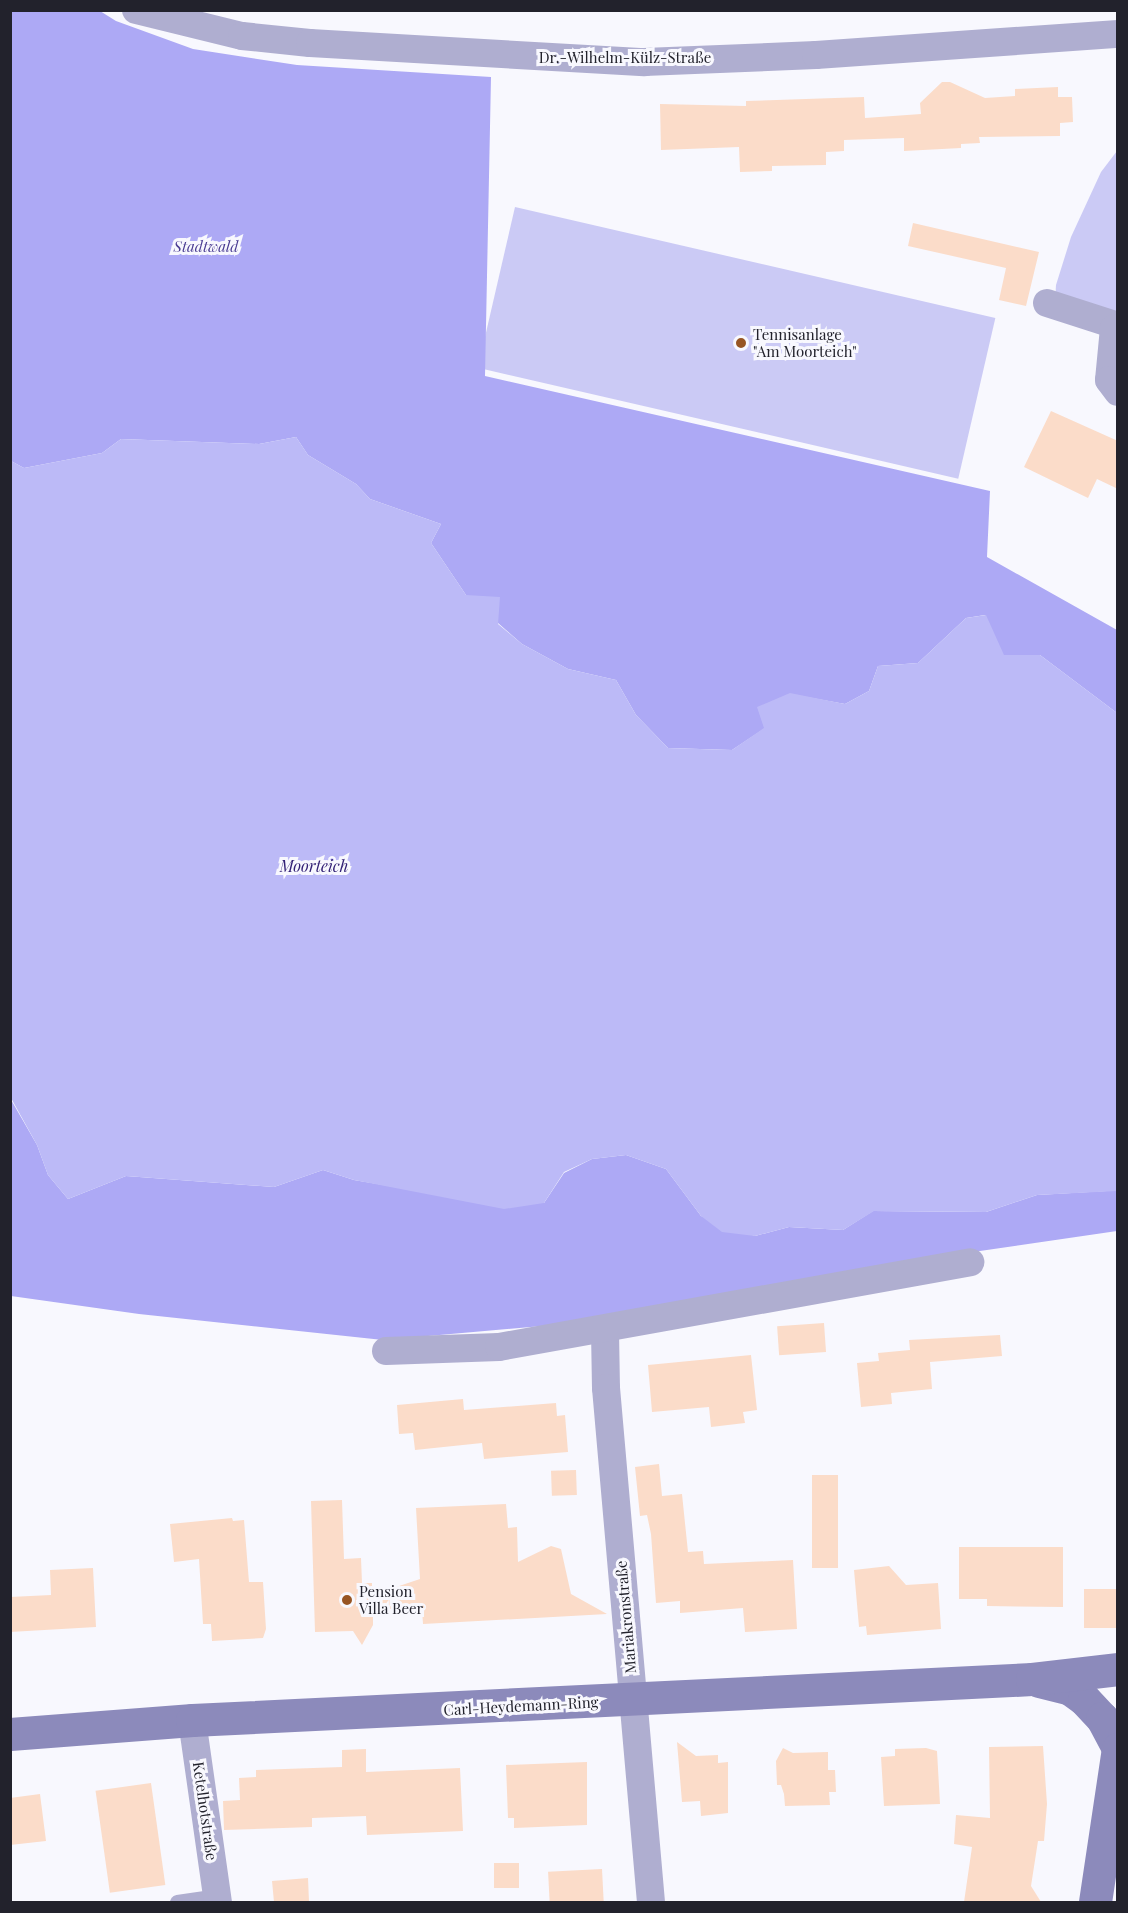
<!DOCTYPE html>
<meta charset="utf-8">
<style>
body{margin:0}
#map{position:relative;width:1128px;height:1913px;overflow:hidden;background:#f8f8fe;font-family:"Playfair Display",serif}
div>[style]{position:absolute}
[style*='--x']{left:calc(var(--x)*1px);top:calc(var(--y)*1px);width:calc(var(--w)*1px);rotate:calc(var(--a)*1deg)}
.green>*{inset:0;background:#cbcaf5;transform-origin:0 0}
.forest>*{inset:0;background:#ada9f5}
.water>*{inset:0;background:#bcbaf7}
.building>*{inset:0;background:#fbdcc9;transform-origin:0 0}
.service>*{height:15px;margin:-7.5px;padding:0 7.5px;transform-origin:7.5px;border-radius:7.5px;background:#afaed0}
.minor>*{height:28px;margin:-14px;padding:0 14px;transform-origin:14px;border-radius:14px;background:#afaed0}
.secondary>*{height:33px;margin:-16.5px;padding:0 16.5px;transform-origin:16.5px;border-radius:16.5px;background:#8c8abb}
.dots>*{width:16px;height:16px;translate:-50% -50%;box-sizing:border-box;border:3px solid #f8f8fe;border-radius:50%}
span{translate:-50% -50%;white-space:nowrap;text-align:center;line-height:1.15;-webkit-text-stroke:6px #f8f8fe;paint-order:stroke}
.street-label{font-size:15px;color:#22222c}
.park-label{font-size:15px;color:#493b92;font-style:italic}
.poi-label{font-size:15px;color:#22222c}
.left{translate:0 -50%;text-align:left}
.water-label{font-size:16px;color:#332176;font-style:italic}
.frame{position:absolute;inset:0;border:12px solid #22222c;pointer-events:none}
</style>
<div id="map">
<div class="green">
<div style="clip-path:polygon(1117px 151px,1117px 322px,1055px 303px,1056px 285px,1071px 237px,1101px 172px)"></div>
<div style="left:515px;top:207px;width:493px;height:165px;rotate:13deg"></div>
</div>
<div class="forest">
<div style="clip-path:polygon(10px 11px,100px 11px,116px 21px,193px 49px,297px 65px,491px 77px,485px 376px,990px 491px,987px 557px,1117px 630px,1117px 713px,1040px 655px,1003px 655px,985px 615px,966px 618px,918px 663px,878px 666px,869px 691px,845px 704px,790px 694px,765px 728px,732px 750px,668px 748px,636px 715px,616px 680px,568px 669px,522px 644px,466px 595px,431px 543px,441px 524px,370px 499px,356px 484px,308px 455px,296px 437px,259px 444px,121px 439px,102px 453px,24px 468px,11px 461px)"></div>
<div style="clip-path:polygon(10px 1098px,37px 1145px,48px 1175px,68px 1199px,126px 1176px,274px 1187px,323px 1170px,354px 1180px,442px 1195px,544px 1203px,564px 1173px,592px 1159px,626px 1155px,666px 1169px,701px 1216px,755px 1236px,789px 1227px,843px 1230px,873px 1211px,986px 1212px,1037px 1195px,1107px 1191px,1117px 1191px,1117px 1231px,890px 1264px,587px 1322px,383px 1340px,139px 1314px,11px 1296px)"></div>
</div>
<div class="water">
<div style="clip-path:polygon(296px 437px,308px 455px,356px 484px,370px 499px,441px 524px,431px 543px,466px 595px,500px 597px,498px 624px,522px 644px,568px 669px,616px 680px,636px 715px,668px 748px,732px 750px,764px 728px,757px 707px,790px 693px,845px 704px,869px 691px,878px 666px,918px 663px,966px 618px,986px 615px,1004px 655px,1040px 655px,1117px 713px,1117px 1191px,1037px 1195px,986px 1212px,874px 1211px,843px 1230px,789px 1227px,755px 1236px,722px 1232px,701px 1216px,666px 1169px,626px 1155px,592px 1159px,564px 1172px,544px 1203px,504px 1209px,354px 1180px,323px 1170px,274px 1187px,126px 1176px,68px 1199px,48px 1175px,37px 1145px,11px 1098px,11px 461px,24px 468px,102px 453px,121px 439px,259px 444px)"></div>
</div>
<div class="building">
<div style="clip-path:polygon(942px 82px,950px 82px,985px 98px,1015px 96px,1015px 89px,1058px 87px,1058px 97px,1072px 97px,1073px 122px,1060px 123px,1060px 136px,979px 137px,980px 143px,961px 144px,961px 148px,904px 151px,904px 138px,844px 140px,844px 151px,826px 152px,826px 165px,772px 166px,772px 171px,740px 172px,739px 147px,661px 150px,660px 104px,746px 106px,746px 101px,864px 97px,865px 118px,921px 114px,920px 103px)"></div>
<div style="clip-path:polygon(913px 223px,1039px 252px,1026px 306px,999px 300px,1006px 268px,908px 246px)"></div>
<div style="clip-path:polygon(1051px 411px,1118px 441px,1118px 489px,1097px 479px,1088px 498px,1024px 467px)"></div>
<div style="left:824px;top:1323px;width:29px;height:47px;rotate:86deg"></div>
<div style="clip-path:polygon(1000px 1335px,1002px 1356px,930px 1362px,932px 1389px,891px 1393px,892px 1404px,861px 1407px,857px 1363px,879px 1361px,878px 1353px,910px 1350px,909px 1340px)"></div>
<div style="clip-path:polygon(751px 1355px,757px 1410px,743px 1412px,745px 1423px,711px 1427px,709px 1407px,652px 1412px,648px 1365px)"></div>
<div style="clip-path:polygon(463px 1399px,464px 1410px,556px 1403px,557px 1416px,565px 1415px,568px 1452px,484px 1459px,482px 1443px,415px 1450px,413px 1433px,399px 1434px,397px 1405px)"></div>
<div style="clip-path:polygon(659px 1464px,662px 1496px,682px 1494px,688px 1552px,703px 1551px,704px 1564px,793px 1560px,797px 1629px,745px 1632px,743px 1608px,680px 1613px,680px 1601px,656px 1603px,651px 1534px,647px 1515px,640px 1516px,635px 1467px)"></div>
<div style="left:576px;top:1470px;width:25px;height:25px;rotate:88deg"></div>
<div style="left:812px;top:1475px;width:26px;height:93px"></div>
<div style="clip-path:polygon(342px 1500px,344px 1559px,361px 1558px,362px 1583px,372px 1583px,372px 1595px,420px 1579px,416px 1508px,506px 1504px,508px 1528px,517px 1527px,518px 1562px,551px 1546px,561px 1549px,571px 1594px,607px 1614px,423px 1624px,422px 1609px,373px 1609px,373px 1625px,362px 1645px,353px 1631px,315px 1632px,311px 1501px)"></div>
<div style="clip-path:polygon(232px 1518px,233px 1521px,244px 1520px,249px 1582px,263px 1582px,266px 1629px,263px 1638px,212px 1641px,211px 1624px,203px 1624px,199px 1559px,174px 1562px,170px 1524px)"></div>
<div style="clip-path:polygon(959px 1547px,1063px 1547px,1063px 1607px,987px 1606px,987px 1599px,959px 1599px)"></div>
<div style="clip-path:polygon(889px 1566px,906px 1585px,938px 1583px,941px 1629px,867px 1635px,866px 1626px,859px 1627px,854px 1570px)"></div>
<div style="clip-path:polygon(93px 1568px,96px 1627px,10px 1632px,10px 1597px,51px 1595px,50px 1570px)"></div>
<div style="left:1084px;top:1589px;width:34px;height:39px"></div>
<div style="clip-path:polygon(677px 1742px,696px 1756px,718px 1755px,718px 1763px,728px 1762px,728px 1813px,701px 1816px,700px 1801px,682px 1802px)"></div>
<div style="clip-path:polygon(1043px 1746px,1047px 1804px,1044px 1841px,1038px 1841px,1031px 1886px,1041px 1902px,964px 1902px,972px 1847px,954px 1844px,956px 1815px,990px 1818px,989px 1747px)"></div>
<div style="clip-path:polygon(783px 1748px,793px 1753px,828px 1752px,828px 1770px,835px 1770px,836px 1792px,829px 1792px,830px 1805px,785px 1806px,784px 1794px,781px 1785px,777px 1785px,776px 1761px)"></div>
<div style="clip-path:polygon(926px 1748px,937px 1751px,940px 1804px,884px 1806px,881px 1757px,895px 1756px,895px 1749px)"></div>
<div style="clip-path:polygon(366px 1749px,366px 1772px,460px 1768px,463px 1831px,367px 1835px,366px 1816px,312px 1818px,312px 1827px,224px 1830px,223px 1801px,240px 1800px,239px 1778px,256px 1777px,256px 1770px,342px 1767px,342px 1750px)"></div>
<div style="clip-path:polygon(587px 1762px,587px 1825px,514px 1828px,514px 1818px,508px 1818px,506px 1765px)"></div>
<div style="left:151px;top:1783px;width:103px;height:56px;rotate:82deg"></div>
<div style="clip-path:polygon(40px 1794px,46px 1841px,10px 1845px,10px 1798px)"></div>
<div style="left:494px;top:1863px;width:25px;height:25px"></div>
<div style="left:602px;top:1869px;width:33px;height:54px;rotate:87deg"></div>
<div style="clip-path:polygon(308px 1878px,309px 1902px,274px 1902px,272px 1881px)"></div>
</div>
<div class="service">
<div style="--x:177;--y:1902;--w:40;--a:-8.5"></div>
</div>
<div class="minor">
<div style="--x:136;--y:10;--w:109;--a:13.8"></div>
<div style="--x:242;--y:36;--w:68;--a:5.9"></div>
<div style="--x:310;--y:43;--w:335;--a:3.3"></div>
<div style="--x:644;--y:62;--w:172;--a:-2.3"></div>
<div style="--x:816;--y:55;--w:303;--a:-4"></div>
<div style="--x:1047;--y:303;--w:75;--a:17.9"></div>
<div style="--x:1114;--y:328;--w:52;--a:95.5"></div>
<div style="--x:1109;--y:380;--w:15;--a:53"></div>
<div style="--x:605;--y:1331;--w:57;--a:89"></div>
<div style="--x:606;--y:1388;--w:516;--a:85"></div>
<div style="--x:386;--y:1351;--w:113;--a:-2"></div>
<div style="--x:499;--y:1347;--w:479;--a:-10.2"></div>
<div style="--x:192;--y:1720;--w:184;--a:81.9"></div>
</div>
<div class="secondary">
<div style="--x:1039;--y:1681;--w:32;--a:14"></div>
<div style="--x:1070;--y:1689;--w:17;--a:36"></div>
<div style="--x:1084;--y:1699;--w:26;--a:47"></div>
<div style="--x:1102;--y:1718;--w:34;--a:62"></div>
<div style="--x:10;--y:1734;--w:183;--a:-4.4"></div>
<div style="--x:192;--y:1720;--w:841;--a:-2.79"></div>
<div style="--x:1032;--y:1679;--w:87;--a:-6.6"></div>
<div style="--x:1095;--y:1902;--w:155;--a:-81.5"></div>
</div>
<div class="dots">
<div style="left:741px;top:343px;background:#975523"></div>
<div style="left:347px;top:1600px;background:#975523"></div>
</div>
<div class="street-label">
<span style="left:625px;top:58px">Dr.-Wilhelm-Külz-Straße</span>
<span style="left:626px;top:1617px;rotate:-95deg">Mariakronstraße</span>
<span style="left:521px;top:1706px;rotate:-3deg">Carl-Heydemann-Ring</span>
<span style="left:205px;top:1811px;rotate:82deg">Ketelhotstraße</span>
</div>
<div class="park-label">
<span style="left:206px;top:247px">Stadtwald</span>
</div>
<div class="poi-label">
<span class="left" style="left:753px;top:343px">Tennisanlage<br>"Am Moorteich"</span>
<span class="left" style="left:359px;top:1600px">Pension<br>Villa Beer</span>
</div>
<div class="water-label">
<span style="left:314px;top:866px">Moorteich</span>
</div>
<div class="frame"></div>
</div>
